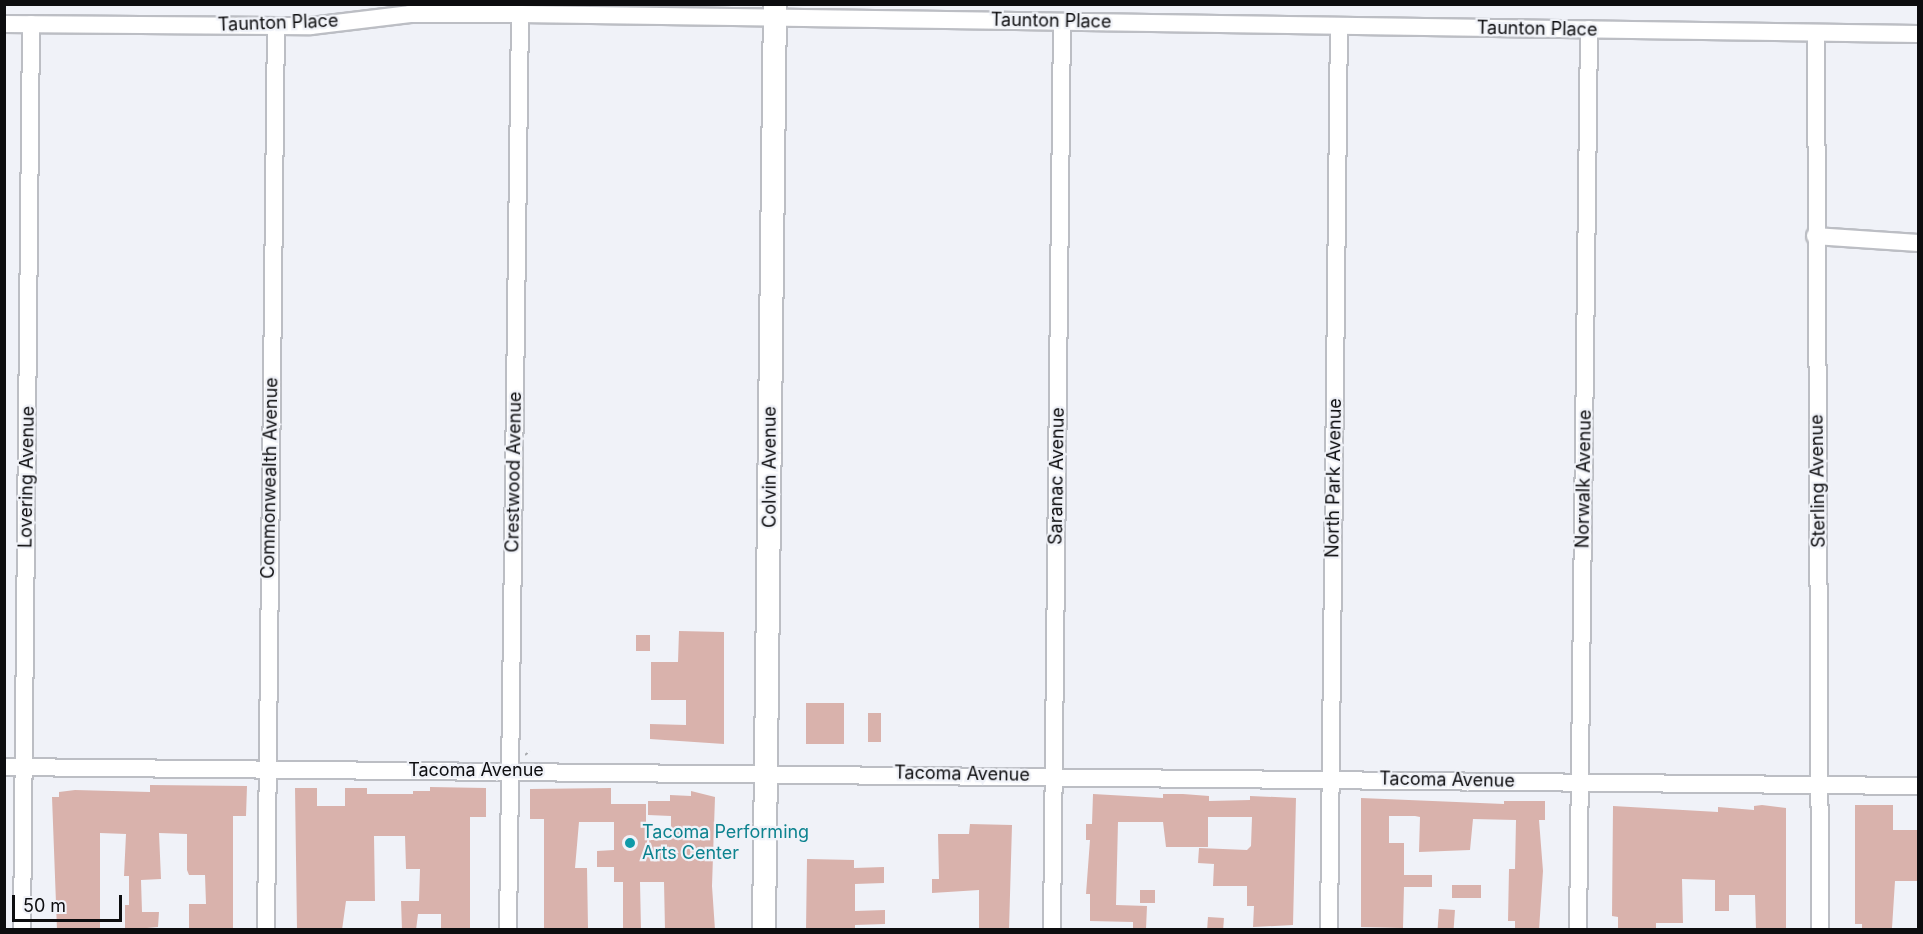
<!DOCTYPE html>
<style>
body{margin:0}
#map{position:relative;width:1923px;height:934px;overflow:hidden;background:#f0f2f8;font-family:Inter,sans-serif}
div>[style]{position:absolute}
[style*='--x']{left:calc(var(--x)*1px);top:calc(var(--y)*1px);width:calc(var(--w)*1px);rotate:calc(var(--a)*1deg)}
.building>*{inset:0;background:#d9b2ac;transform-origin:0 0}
.path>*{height:2px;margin-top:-1px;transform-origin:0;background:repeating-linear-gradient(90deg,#a9abaf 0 3px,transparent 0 6px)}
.roads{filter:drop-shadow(2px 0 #bcbec4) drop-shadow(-2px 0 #bcbec4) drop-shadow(0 2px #bcbec4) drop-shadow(0 -2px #bcbec4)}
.street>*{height:16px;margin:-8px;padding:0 8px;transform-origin:8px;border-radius:8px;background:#fff}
.secondary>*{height:22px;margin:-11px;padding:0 11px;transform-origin:11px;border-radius:11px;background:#fff}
.dots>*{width:16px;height:16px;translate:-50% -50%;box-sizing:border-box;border:3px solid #f0f2f8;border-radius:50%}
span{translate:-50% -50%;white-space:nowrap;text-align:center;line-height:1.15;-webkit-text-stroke:4.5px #f0f2f8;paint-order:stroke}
.street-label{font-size:18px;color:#0d0d0f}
.culture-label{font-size:18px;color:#0d838f}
.left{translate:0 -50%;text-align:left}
.frame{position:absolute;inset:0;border:6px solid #0d0d0f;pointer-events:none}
.scale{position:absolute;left:12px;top:895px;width:110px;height:27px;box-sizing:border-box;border:3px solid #0d0d0f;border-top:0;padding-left:8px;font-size:18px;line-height:21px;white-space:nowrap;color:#0d0d0f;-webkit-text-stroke:4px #f0f2f8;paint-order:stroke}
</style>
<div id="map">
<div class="building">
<div style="clip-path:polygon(679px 631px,724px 632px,724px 744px,650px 739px,650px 724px,686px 725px,686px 700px,651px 700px,651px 662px,678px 662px)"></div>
<div style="left:636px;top:635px;width:14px;height:16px"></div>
<div style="left:806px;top:703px;width:38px;height:41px"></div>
<div style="left:868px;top:713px;width:13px;height:29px"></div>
<div style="clip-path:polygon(150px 785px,247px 786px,246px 816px,233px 816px,233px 930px,189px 930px,189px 904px,206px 904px,205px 875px,189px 875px,187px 870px,187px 834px,159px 833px,161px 879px,141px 880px,142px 912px,159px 912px,158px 927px,125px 930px,125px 905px,129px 905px,129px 876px,124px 876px,126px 834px,100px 833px,100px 930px,57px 930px,52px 797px,59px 797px,59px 792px,75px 790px,150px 792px)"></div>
<div style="clip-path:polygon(430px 787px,486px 788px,486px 817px,470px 817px,470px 930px,441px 930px,441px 914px,418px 914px,416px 930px,402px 930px,401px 901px,419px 901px,420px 869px,406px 869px,405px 836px,374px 836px,375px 901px,346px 901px,342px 930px,297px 930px,295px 788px,317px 788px,317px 806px,345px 806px,345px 788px,367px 788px,367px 794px,413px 794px,413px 791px,430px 791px)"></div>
<div style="clip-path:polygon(611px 788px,611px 804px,646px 804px,646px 840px,671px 840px,671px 816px,648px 815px,648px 801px,670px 801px,670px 795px,691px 796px,691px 791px,715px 797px,712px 886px,715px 930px,665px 930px,664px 882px,640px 882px,641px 930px,623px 930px,623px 882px,614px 882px,614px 867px,597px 867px,597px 851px,614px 850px,614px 822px,579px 822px,575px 868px,587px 868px,588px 928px,544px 928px,544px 819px,530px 819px,530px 789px)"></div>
<div style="clip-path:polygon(1093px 794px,1163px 798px,1163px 794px,1183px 794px,1209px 796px,1209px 801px,1250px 800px,1250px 796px,1296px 798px,1293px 925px,1253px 927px,1254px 906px,1247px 906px,1247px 886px,1213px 886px,1214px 864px,1198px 863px,1199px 848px,1247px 850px,1251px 846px,1252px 817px,1208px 817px,1208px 847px,1166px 847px,1163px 822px,1118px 822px,1116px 905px,1147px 906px,1146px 929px,1133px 929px,1133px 922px,1090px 921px,1090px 894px,1086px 894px,1090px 840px,1086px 840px,1086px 824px,1092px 824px)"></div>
<div style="clip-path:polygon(1361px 798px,1504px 804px,1504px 801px,1545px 801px,1545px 820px,1539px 820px,1543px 871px,1539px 930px,1515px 930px,1515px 921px,1508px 921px,1509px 869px,1515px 869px,1516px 820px,1473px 819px,1470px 850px,1419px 852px,1420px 817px,1415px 816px,1389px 816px,1389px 843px,1404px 843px,1404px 875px,1432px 875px,1432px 887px,1404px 887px,1403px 928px,1361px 927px)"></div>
<div style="clip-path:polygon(1762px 805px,1786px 808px,1786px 930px,1756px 930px,1755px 895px,1729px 895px,1729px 911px,1715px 911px,1715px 880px,1682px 879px,1683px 923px,1656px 923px,1656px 930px,1618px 930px,1618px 917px,1612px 916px,1613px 806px,1718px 812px,1718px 807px,1754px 810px,1754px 806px)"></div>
<div style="clip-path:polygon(1855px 805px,1893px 805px,1893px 830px,1918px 830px,1918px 881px,1895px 881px,1892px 928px,1862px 928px,1862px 924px,1855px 924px)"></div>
<div style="clip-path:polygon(970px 824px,1012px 825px,1009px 930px,979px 930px,979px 890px,932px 893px,932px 879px,939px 879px,938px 834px,969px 834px)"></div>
<div style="clip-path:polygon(807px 859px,854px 860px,854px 868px,884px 867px,884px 883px,855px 884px,855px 911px,885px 910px,885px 924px,855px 925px,855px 930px,806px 930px)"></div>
<div style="left:1452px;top:885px;width:29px;height:13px"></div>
<div style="left:1140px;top:890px;width:15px;height:13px"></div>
<div style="left:1439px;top:909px;width:16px;height:21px;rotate:4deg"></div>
<div style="left:1208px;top:917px;width:16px;height:13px;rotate:4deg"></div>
</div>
<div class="path">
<div style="--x:525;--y:755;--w:6;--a:-39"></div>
</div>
<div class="roads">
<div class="street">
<div style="--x:4;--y:24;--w:307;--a:0.4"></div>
<div style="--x:311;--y:26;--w:100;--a:-6.9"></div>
<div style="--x:410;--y:14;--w:110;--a:0"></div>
<div style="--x:520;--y:14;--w:1398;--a:0.82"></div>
<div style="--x:1816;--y:33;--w:897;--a:89.74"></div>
<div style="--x:1815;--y:236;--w:103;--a:3.9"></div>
<div style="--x:4;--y:767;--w:1914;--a:0.57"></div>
<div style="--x:22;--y:930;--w:906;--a:-89.43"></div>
<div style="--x:266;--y:930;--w:904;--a:-89.37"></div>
<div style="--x:508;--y:930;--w:916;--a:-89.25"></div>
<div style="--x:1052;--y:930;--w:908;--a:-89.37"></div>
<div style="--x:1329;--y:930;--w:904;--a:-89.37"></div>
<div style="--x:1578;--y:930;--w:901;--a:-89.3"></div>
</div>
<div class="secondary">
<div style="--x:764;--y:930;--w:926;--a:-89.32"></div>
</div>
</div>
<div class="dots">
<div style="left:630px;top:843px;background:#0f9aa8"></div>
</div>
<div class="street-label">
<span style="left:1051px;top:21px;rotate:1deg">Taunton Place</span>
<span style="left:278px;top:23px;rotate:-2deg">Taunton Place</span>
<span style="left:1537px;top:29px;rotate:1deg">Taunton Place</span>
<span style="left:770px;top:467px;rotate:-90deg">Colvin Avenue</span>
<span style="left:514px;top:472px;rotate:-89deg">Crestwood Avenue</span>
<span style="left:1057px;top:476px;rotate:-89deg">Saranac Avenue</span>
<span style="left:27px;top:477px;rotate:-89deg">Lovering Avenue</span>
<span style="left:270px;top:478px;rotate:-89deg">Commonwealth Avenue</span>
<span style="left:1334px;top:478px;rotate:-89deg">North Park Avenue</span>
<span style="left:1584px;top:479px;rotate:-89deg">Norwalk Avenue</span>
<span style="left:1818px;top:481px;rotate:-91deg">Sterling Avenue</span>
<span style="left:476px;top:770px">Tacoma Avenue</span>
<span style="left:962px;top:774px;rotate:1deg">Tacoma Avenue</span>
<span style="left:1447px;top:780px;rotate:1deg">Tacoma Avenue</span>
</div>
<div class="culture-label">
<span class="left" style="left:642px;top:843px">Tacoma Performing<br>Arts Center</span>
</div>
<div class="frame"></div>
<div class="scale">50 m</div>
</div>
